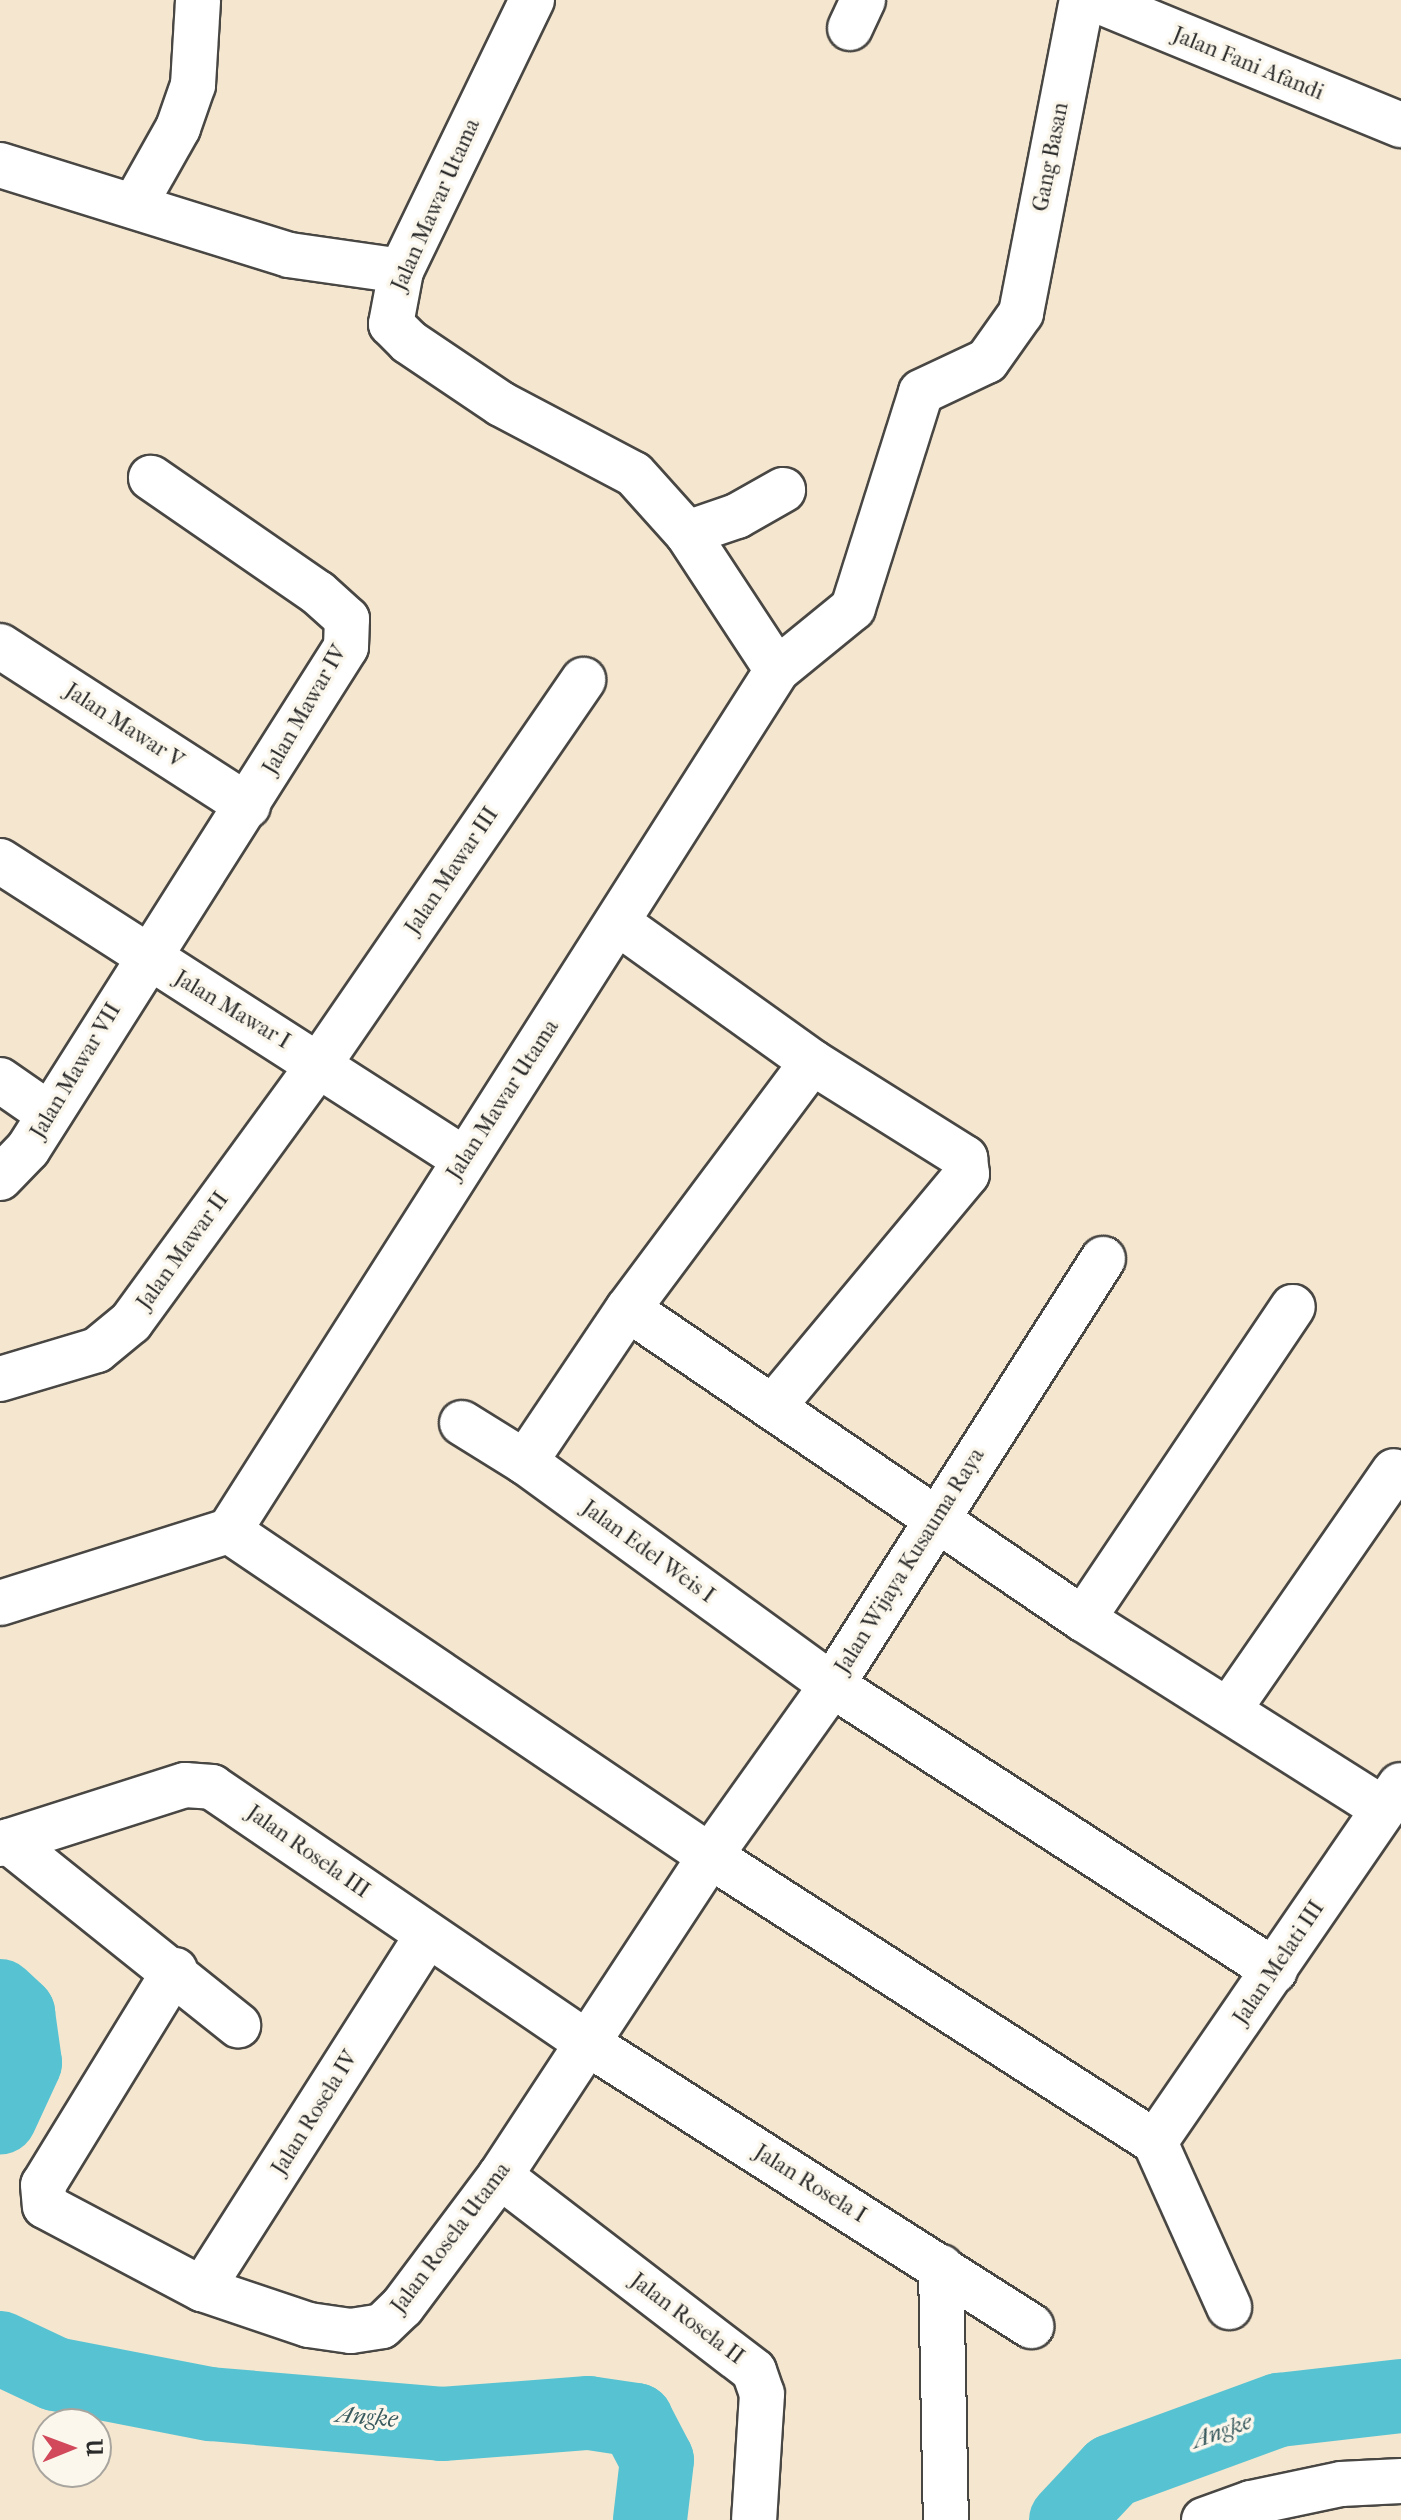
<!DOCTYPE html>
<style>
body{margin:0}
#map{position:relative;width:1401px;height:2520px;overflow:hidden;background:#f5e6cf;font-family:"IM FELL French Canon",serif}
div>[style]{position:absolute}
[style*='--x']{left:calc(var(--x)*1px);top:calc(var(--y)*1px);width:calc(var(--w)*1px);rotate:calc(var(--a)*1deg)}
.river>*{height:74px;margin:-37px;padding:0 37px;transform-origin:37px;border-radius:37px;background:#57c3d2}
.roads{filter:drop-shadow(2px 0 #494744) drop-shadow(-2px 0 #494744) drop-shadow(0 2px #494744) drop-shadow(0 -2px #494744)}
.street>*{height:44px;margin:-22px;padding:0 22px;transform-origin:22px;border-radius:22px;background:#fff}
.secondary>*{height:44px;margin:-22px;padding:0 22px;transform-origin:22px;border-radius:22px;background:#fff}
span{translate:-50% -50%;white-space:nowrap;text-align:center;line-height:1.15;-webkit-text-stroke:7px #fbf7ec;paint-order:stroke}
.street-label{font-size:22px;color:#2b2b2b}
.water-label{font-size:24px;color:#38595d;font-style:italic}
.north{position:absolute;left:32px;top:2408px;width:80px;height:80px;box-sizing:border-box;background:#fbf7ec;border:2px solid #a8a59f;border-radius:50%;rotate:89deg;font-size:22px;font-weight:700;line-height:32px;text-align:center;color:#2b2b2b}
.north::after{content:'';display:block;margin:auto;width:28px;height:36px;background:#d1495b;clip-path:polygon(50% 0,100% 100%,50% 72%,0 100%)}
</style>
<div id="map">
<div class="river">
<div style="--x:0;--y:1996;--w:25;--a:43"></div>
<div style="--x:18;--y:2013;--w:50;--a:82"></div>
<div style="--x:25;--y:2063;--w:60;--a:114.8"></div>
<div style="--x:0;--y:2348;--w:61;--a:25.3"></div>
<div style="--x:55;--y:2374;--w:158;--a:11"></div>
<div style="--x:210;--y:2404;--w:233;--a:4.9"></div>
<div style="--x:442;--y:2424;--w:147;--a:-4.3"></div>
<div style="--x:589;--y:2413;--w:48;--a:8.5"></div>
<div style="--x:636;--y:2420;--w:45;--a:62.3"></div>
<div style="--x:657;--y:2460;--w:60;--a:96.7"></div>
<div style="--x:1066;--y:2520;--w:67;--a:-46.8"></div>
<div style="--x:1112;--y:2471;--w:178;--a:-20.1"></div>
<div style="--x:1279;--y:2410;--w:123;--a:-6.5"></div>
</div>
<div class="roads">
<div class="street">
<div style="--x:532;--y:0;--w:301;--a:115.8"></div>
<div style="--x:401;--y:271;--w:54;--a:100.7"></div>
<div style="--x:391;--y:324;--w:25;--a:45"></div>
<div style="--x:409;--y:342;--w:111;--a:34"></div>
<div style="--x:501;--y:404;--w:150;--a:27.8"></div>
<div style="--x:634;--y:474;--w:79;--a:48.1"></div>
<div style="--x:687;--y:533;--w:164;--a:56.7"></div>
<div style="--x:850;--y:28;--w:31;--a:-65"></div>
<div style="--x:0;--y:165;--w:303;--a:17.3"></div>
<div style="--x:289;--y:255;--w:113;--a:8.1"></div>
<div style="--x:134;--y:206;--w:90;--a:-60.6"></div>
<div style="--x:178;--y:128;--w:46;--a:-70.8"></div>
<div style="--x:193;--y:85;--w:85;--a:-86.6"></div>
<div style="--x:687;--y:533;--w:53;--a:-18.8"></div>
<div style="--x:737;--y:516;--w:53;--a:-29.5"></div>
<div style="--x:0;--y:646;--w:295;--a:32.8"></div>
<div style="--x:0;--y:861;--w:551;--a:32.71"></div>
<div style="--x:618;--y:923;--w:239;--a:35.6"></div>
<div style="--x:812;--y:1062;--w:181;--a:32.1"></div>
<div style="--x:965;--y:1158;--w:16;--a:83"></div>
<div style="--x:967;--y:1174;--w:302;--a:129.8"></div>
<div style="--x:0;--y:1080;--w:60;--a:34.8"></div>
<div style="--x:0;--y:1178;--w:40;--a:-46"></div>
<div style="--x:28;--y:1149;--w:594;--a:-57.65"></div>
<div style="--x:346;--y:647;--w:28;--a:-88"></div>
<div style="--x:347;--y:619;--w:39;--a:-138"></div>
<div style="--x:318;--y:593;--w:203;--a:-145.4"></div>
<div style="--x:628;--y:1309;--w:551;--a:34.27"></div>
<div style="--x:1083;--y:1619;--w:355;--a:32.3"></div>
<div style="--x:0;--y:1379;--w:101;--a:-16.6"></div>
<div style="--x:97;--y:1350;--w:44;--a:-39.5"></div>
<div style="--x:131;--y:1322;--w:321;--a:-53.9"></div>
<div style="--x:320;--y:1063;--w:465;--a:-55.5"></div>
<div style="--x:462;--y:1423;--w:74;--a:31.8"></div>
<div style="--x:525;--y:1462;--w:379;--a:36"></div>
<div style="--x:832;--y:1685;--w:527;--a:32.85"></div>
<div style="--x:525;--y:1462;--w:184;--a:-56.1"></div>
<div style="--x:628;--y:1309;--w:308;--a:-53.3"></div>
<div style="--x:229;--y:1531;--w:1021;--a:-57.52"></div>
<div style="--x:777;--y:670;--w:98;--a:-39.2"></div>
<div style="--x:853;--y:608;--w:226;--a:-72.5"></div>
<div style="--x:921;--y:392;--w:73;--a:-25.2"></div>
<div style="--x:987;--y:361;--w:59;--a:-54.7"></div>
<div style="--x:1021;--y:313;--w:319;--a:-79"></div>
<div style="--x:229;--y:1531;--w:581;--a:34.05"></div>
<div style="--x:710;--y:1856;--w:529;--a:32.73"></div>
<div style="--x:1155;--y:2142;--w:181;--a:65.8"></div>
<div style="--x:0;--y:1603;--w:240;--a:-17.5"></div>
<div style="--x:1083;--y:1619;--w:376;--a:-56.1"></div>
<div style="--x:1230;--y:1708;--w:288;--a:-55.3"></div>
<div style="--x:8;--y:1841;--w:295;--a:38.7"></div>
<div style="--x:0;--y:1844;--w:194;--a:-17.7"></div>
<div style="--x:185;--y:1785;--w:27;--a:4"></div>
<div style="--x:212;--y:1787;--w:454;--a:34.3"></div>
<div style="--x:587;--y:2043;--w:527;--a:32.51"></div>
<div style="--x:175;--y:1970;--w:252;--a:121.5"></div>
<div style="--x:43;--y:2185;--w:21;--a:85"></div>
<div style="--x:45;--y:2206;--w:178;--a:27.9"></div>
<div style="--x:202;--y:2289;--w:113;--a:18.6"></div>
<div style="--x:309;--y:2325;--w:42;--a:8.1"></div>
<div style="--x:351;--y:2331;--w:31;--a:-9"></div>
<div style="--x:382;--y:2326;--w:28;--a:-44"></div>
<div style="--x:402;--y:2307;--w:164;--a:-53.2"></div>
<div style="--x:500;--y:2176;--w:383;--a:-56.7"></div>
<div style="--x:710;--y:1856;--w:210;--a:-54.5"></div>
<div style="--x:832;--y:1685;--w:505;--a:-57.54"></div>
<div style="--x:1155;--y:2142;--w:433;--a:-55.5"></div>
<div style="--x:500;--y:2176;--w:320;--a:37.5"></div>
<div style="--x:754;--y:2371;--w:24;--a:71"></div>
<div style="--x:762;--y:2394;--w:126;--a:93.6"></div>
<div style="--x:941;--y:2267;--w:253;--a:88.9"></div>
<div style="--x:202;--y:2289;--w:419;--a:-57.5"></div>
<div style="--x:1204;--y:2520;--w:50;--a:-19.9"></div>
<div style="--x:1251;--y:2503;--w:92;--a:-11.9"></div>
<div style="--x:1341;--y:2484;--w:60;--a:-2.9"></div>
</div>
<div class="secondary">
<div style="--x:1096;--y:0;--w:330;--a:22.3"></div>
</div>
</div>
<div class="street-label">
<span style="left:1248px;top:64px;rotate:22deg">Jalan Fani Afandi</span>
<span style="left:1051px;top:157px;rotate:-79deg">Gang Basan</span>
<span style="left:436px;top:205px;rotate:-66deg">Jalan Mawar Utama</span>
<span style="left:305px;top:710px;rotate:-60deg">Jalan Mawar IV</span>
<span style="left:124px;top:726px;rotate:33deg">Jalan Mawar V</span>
<span style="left:452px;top:871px;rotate:-56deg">Jalan Mawar III</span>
<span style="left:232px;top:1010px;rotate:31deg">Jalan Mawar I</span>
<span style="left:76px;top:1071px;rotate:-59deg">Jalan Mawar VII</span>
<span style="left:503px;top:1100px;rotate:-57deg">Jalan Mawar Utama</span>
<span style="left:183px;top:1251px;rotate:-54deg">Jalan Mawar II</span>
<span style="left:648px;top:1552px;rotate:36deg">Jalan Edel Weis I</span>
<span style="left:910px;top:1561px;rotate:-58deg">Jalan Wijaya Kusauma Raya</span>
<span style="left:308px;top:1852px;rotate:35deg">Jalan Rosela III</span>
<span style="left:1279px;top:1963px;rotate:-56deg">Jalan Melati III</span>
<span style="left:315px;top:2113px;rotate:-58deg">Jalan Rosela IV</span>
<span style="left:810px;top:2184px;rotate:32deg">Jalan Rosela I</span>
<span style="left:451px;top:2238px;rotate:-53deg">Jalan Rosela Utama</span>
<span style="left:687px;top:2319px;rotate:37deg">Jalan Rosela II</span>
</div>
<div class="water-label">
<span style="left:367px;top:2417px;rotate:5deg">Angke</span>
<span style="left:1222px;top:2431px;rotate:-20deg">Angke</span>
</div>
<div class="north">U</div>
</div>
